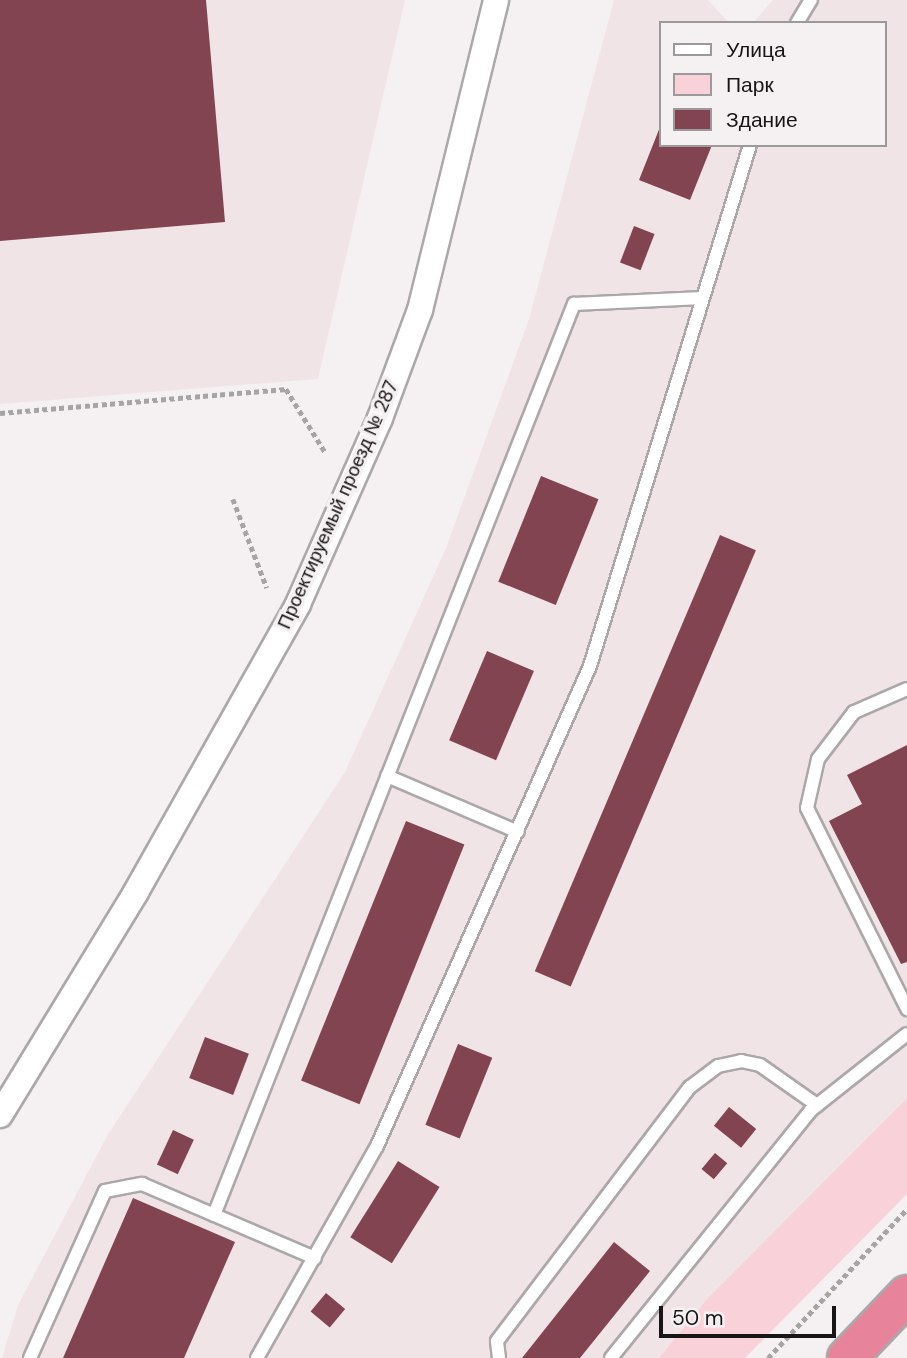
<!DOCTYPE html>
<meta charset="utf-8">
<style>
body{margin:0}
#map{position:relative;width:907px;height:1358px;overflow:hidden;background:#f5f1f2;font-family:"DM Sans",sans-serif}
div>[style]{position:absolute}
[style*='--x']{left:calc(var(--x)*1px);top:calc(var(--y)*1px);width:calc(var(--w)*1px);rotate:calc(var(--a)*1deg)}
.built>*{inset:0;background:#f1e4e6}
.green>*{inset:0;background:#f9d1d8}
.building>*{inset:0;background:#834452;transform-origin:0 0}
.path>*{height:4.5px;margin-top:-2.25px;transform-origin:0;background:repeating-linear-gradient(90deg,#a7a4a5 0 5px,transparent 0 8.5px)}
.roads{filter:drop-shadow(2px 0 #aca8a9) drop-shadow(-2px 0 #aca8a9) drop-shadow(0 2px #aca8a9) drop-shadow(0 -2px #aca8a9)}
.service>*{height:12px;margin:-6px;padding:0 6px;transform-origin:6px;border-radius:6px;background:#fff}
.minor>*{height:24px;margin:-12px;padding:0 12px;transform-origin:12px;border-radius:12px;background:#fff}
.trunk>*{height:38px;margin:-19px;padding:0 19px;transform-origin:19px;border-radius:19px;background:#e7849c}
span{translate:-50% -50%;white-space:nowrap;text-align:center;line-height:1.15;-webkit-text-stroke:7px #f5f1f2;paint-order:stroke}
.street-label{font-size:19px;color:#171516}
.legend{position:absolute;left:659px;top:21px;width:228px;height:126px;box-sizing:border-box;background:#f5f1f2;border:2px solid #9c999a;margin:0;padding:9px 12px;list-style:none;font-size:21px;color:#171516}
.legend li{display:flex;align-items:center;gap:14px;height:35px}
.legend b{width:35px;border:2px solid #9c999a}
.scale{position:absolute;left:659px;top:1306px;width:177px;height:32px;box-sizing:border-box;border:4px solid #171516;border-top:0;padding-left:9px;font-size:21px;line-height:24px;white-space:nowrap;color:#171516;-webkit-text-stroke:5px #f5f1f2;paint-order:stroke}
</style>
<div id="map">
<div class="built">
<div style="clip-path:polygon(0 0,405px 0,318px 379px,0 404px)"></div>
<div style="clip-path:polygon(614px 0,708px 0,729px 23px,660px 23px,660px 145px,884px 145px,884px 23px,753px 23px,773px 0,907px 0,907px 1098px,708px 1298px,659px 1358px,2px 1358px,18px 1305px,107px 1136px,345px 772px,446px 548px,529px 319px)"></div>
</div>
<div class="green">
<div style="clip-path:polygon(907px 1098px,907px 1194px,745px 1358px,659px 1358px,708px 1298px)"></div>
</div>
<div class="building">
<div style="clip-path:polygon(0 0,206px 0,225px 222px,0 241px)"></div>
<div style="clip-path:polygon(660px 127px,660px 145px,712px 145px,690px 200px,639px 180px)"></div>
<div style="left:634px;top:226px;width:22px;height:39px;rotate:21deg"></div>
<div style="left:541px;top:476px;width:62px;height:114px;rotate:22deg"></div>
<div style="left:720px;top:535px;width:39px;height:474px;rotate:23deg"></div>
<div style="left:487px;top:651px;width:51px;height:97px;rotate:23deg"></div>
<div style="clip-path:polygon(907px 745px,907px 962px,901px 964px,829px 821px,862px 804px,847px 775px)"></div>
<div style="left:406px;top:821px;width:63px;height:280px;rotate:22deg"></div>
<div style="left:205px;top:1037px;width:47px;height:44px;rotate:21deg"></div>
<div style="left:458px;top:1044px;width:37px;height:87px;rotate:22deg"></div>
<div style="left:729px;top:1107px;width:35px;height:24px;rotate:39deg"></div>
<div style="left:173px;top:1130px;width:23px;height:38px;rotate:25deg"></div>
<div style="left:715px;top:1153px;width:16px;height:21px;rotate:40deg"></div>
<div style="left:398px;top:1161px;width:49px;height:90px;rotate:32deg"></div>
<div style="clip-path:polygon(133px 1198px,235px 1242px,184px 1358px,63px 1358px)"></div>
<div style="clip-path:polygon(614px 1242px,650px 1271px,580px 1358px,522px 1358px)"></div>
<div style="left:326px;top:1293px;width:25px;height:24px;rotate:40deg"></div>
</div>
<div class="path">
<div style="--x:0;--y:413;--w:287;--a:-4.8"></div>
<div style="--x:286;--y:389;--w:74;--a:58.2"></div>
<div style="--x:233;--y:499;--w:95;--a:69.1"></div>
<div style="--x:768;--y:1358;--w:204;--a:-47"></div>
</div>
<div class="roads">
<div class="service">
<div style="--x:797;--y:23;--w:27;--a:-59"></div>
<div style="--x:907;--y:689;--w:58;--a:156.5"></div>
<div style="--x:854;--y:712;--w:59;--a:127.5"></div>
<div style="--x:818;--y:759;--w:50;--a:102.7"></div>
<div style="--x:807;--y:808;--w:225;--a:63.5"></div>
<div style="--x:387;--y:776;--w:142;--a:23.1"></div>
<div style="--x:214;--y:1215;--w:980;--a:-68.44"></div>
<div style="--x:574;--y:304;--w:128;--a:-2.7"></div>
<div style="--x:30;--y:1358;--w:183;--a:-65.8"></div>
<div style="--x:105;--y:1191;--w:38;--a:-11"></div>
<div style="--x:142;--y:1184;--w:188;--a:23.2"></div>
<div style="--x:257;--y:1358;--w:244;--a:-60.5"></div>
<div style="--x:377;--y:1146;--w:525;--a:-66.07"></div>
<div style="--x:590;--y:666;--w:545;--a:-72.93"></div>
<div style="--x:499;--y:1358;--w:17;--a:-97"></div>
<div style="--x:497;--y:1341;--w:319;--a:-52.8"></div>
<div style="--x:690;--y:1087;--w:35;--a:-37"></div>
<div style="--x:718;--y:1066;--w:24;--a:-12"></div>
<div style="--x:741;--y:1061;--w:19;--a:12"></div>
<div style="--x:760;--y:1065;--w:70;--a:35.1"></div>
<div style="--x:611;--y:1358;--w:319;--a:-51.1"></div>
<div style="--x:811;--y:1110;--w:122;--a:-38.4"></div>
</div>
<div class="minor">
<div style="--x:0;--y:1115;--w:261;--a:-58.6"></div>
<div style="--x:136;--y:892;--w:330;--a:-60.6"></div>
<div style="--x:298;--y:604;--w:203;--a:-66.2"></div>
<div style="--x:380;--y:418;--w:115;--a:-69.7"></div>
<div style="--x:420;--y:310;--w:319;--a:-76.2"></div>
</div>
<div class="trunk">
<div style="--x:847;--y:1358;--w:87;--a:-46.4"></div>
</div>
</div>
<div class="street-label">
<span style="left:338px;top:505px;rotate:-66deg">Проектируемый проезд № 287</span>
</div>
<ul class="legend">
<li><b style="height:9px;background:#fff"></b>Улица</li>
<li><b style="height:19px;background:#f9d1d8"></b>Парк</li>
<li><b style="height:19px;background:#834452"></b>Здание</li>
</ul>
<div class="scale">50 m</div>
</div>
